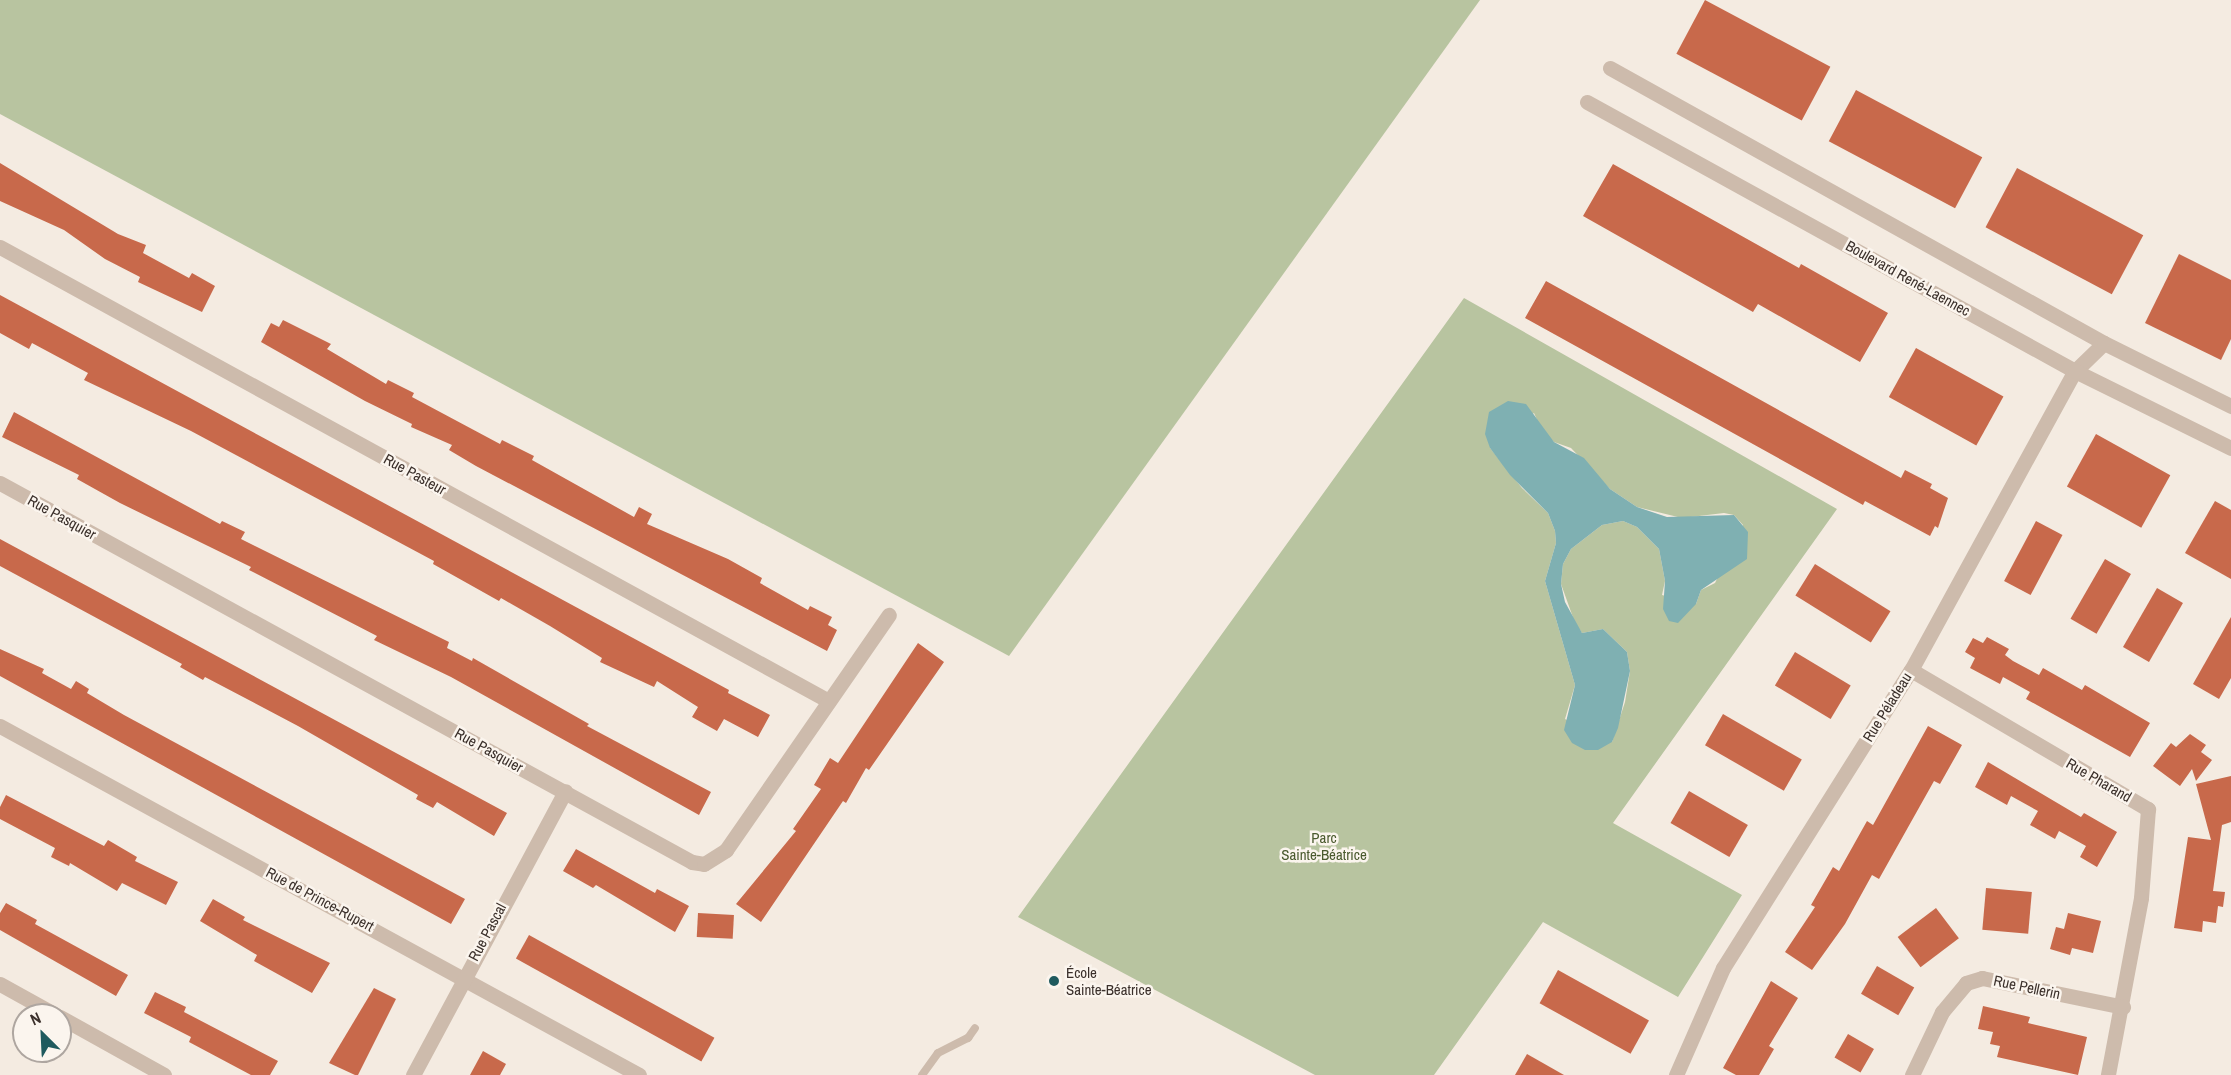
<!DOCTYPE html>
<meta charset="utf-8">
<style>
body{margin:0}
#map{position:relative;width:2231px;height:1075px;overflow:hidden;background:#f4ebe1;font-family:"Archivo Narrow",sans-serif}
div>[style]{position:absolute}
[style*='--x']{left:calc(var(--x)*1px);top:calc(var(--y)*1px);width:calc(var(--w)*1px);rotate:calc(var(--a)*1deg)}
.green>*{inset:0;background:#b8c4a0}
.water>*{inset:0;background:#7fb0b2}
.building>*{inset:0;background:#c8694b;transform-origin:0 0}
.service>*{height:8px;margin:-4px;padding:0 4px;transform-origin:4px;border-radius:4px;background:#cdbbac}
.minor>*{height:15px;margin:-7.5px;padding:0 7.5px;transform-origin:7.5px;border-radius:7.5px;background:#cdbbac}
.tertiary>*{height:15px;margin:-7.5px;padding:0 7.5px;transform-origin:7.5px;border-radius:7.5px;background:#cdbbac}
.dots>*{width:16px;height:16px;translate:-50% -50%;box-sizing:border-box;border:3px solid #fbf5ee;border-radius:50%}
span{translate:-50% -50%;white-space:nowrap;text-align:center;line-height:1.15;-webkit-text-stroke:5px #fbf5ee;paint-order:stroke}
.street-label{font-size:15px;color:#3b302b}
.park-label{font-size:15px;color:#4a5a2e}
.poi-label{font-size:15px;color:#3b302b}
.left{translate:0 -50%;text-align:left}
.north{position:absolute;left:12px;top:1003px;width:60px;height:60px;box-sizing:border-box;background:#fbf5ee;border:2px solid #aea6a0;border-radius:50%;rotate:336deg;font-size:16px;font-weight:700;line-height:24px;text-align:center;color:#3b302b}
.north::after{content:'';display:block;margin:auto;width:21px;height:27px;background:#1f5a5e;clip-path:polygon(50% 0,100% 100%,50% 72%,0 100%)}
</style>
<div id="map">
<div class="green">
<div style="clip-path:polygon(0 0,1480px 0,1009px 656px,0 114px)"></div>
<div style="clip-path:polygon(evenodd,1464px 298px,1837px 509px,1613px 823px,1742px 895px,1678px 997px,1543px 922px,1434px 1075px,1315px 1075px,1018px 917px,1464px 298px,1534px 413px,1542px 431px,1554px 442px,1571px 448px,1610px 489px,1637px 507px,1682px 518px,1724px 513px,1734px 515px,1743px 525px,1715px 583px,1701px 590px,1696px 604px,1662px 595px,1665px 581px,1659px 549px,1637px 527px,1623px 521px,1602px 525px,1571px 549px,1563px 564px,1561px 584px,1575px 623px,1582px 633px,1603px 629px,1627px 652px,1630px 671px,1625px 702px,1612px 742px,1565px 719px,1575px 685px,1545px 581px,1556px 543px,1555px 531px,1548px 513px,1522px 488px,1490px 448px,1534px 413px)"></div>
</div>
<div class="water">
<div style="clip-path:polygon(1508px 401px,1526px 404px,1554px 442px,1584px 458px,1610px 489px,1637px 507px,1667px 517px,1734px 515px,1748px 532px,1747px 559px,1701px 590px,1696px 604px,1678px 623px,1669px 621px,1663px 609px,1665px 581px,1659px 549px,1637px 527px,1623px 521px,1602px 525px,1571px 549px,1563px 564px,1561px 584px,1565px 602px,1582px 633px,1603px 629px,1627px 652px,1630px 671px,1618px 728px,1612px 742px,1598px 750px,1585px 750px,1572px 743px,1564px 730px,1575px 685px,1545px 581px,1556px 543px,1555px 531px,1548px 513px,1510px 475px,1490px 448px,1485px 434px,1489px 412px)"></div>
</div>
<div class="building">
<div style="left:1705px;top:0;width:142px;height:61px;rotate:28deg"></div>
<div style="left:1856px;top:90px;width:143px;height:58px;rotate:28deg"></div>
<div style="clip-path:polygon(0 163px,118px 234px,146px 245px,143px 253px,189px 278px,192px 273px,215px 286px,202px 312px,138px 282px,140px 277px,105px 259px,64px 230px,0 201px)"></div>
<div style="clip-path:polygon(1613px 164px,1799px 268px,1801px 264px,1888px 313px,1860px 362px,1758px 304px,1753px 312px,1583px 216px)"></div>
<div style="left:2017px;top:168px;width:143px;height:67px;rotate:28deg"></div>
<div style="clip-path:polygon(2179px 254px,2231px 280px,2231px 339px,2221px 360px,2145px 323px)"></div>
<div style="clip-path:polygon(1546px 281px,1901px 478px,1905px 470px,1932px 484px,1930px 488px,1948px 498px,1938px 528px,1935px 526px,1930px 536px,1865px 501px,1863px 505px,1525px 318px)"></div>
<div style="clip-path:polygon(0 295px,729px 690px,728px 693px,770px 715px,758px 737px,724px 719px,717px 731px,692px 717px,698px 707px,657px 681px,654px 687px,600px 662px,602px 658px,550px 626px,501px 598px,499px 601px,433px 564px,434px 561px,191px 431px,84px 380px,88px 373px,32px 343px,29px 349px,0 333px)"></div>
<div style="clip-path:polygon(283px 320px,331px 344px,327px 349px,386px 384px,388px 380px,414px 393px,412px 397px,500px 444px,502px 440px,534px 456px,532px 460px,634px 517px,639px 507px,652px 514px,647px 524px,728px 559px,762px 578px,760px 583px,808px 610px,810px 606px,832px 617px,828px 625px,837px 630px,827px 651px,476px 466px,449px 450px,452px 445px,411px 427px,412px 424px,365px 401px,261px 342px,271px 323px,279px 327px)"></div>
<div style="left:1916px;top:348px;width:100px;height:56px;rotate:29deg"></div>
<div style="clip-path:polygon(14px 412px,220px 524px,222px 521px,245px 532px,241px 539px,449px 642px,447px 648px,472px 661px,473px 658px,589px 724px,587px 726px,711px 792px,699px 815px,451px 677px,374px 640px,377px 636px,249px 570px,251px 567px,120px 503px,77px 479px,79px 475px,2px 437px)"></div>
<div style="left:2096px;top:434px;width:85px;height:60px;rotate:29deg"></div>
<div style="clip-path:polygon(2215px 501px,2231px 510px,2231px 579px,2185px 553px)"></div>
<div style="left:2036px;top:521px;width:30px;height:68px;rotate:28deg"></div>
<div style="clip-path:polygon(0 539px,507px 813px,494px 836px,437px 802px,433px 808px,416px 799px,418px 795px,298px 726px,205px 677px,203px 680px,180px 667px,182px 664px,0 566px)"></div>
<div style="left:2105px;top:559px;width:30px;height:69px;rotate:30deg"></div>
<div style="left:1815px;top:564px;width:89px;height:37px;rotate:32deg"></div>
<div style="left:2157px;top:588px;width:30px;height:68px;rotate:30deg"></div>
<div style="clip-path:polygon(2231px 617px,2231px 678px,2219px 699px,2193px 684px)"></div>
<div style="clip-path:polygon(1987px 637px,2009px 649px,2005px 655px,2013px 661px,2039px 675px,2043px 668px,2082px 690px,2085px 685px,2150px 723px,2130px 757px,2026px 699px,2030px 692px,2003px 677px,2000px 684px,1970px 668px,1975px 658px,1965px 652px,1973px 638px,1983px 643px)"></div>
<div style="clip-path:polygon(918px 643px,944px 662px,869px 770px,866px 768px,846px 803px,843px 801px,761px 922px,736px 904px,796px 831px,793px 829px,821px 789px,814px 785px,830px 758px,838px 763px)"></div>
<div style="clip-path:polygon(0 649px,44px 669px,42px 673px,71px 689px,76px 681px,89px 689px,87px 693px,124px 715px,465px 899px,451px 924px,0 676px)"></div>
<div style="left:1795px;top:652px;width:65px;height:39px;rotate:31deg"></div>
<div style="left:1723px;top:714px;width:91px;height:36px;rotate:30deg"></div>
<div style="clip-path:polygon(1928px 726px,1962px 745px,1940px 784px,1934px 781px,1879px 879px,1872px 875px,1845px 924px,1812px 970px,1785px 952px,1815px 907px,1811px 905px,1833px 867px,1839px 871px,1867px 821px,1873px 825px)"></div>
<div style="clip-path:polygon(2190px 734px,2206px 745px,2201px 752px,2212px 760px,2196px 781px,2192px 769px,2180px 786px,2153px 766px,2171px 743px,2176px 747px)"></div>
<div style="clip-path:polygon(1988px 762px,2081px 817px,2084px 813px,2117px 832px,2097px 867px,2080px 857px,2086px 846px,2059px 831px,2055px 839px,2030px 825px,2038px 811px,2011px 796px,2007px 805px,1975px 787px)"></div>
<div style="clip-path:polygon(2231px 776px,2231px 822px,2222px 825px,2213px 891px,2225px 892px,2223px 907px,2218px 906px,2216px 923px,2203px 921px,2202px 932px,2174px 928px,2188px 837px,2211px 840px,2196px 784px)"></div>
<div style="left:1689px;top:791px;width:68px;height:37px;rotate:30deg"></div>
<div style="clip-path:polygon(6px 795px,104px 846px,108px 840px,137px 857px,135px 861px,178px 882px,166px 905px,122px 883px,117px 891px,70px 863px,69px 866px,51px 857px,55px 848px,0 819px,0 807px)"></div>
<div style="clip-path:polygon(576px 849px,655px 893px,657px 889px,689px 906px,675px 932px,596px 885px,593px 888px,563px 871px)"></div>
<div style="left:1986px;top:888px;width:46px;height:42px;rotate:5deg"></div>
<div style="clip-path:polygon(213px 899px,245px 917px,243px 920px,330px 963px,312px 993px,254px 961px,257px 955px,200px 921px)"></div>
<div style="clip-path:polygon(6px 903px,37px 920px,35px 924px,128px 975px,116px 996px,0 930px,0 913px)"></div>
<div style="left:1936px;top:908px;width:38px;height:48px;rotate:53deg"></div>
<div style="left:698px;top:913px;width:36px;height:24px;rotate:3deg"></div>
<div style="clip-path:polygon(2068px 913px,2101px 921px,2093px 953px,2072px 948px,2070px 955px,2050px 949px,2056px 927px,2064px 929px)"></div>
<div style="left:529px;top:935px;width:212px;height:27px;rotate:29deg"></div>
<div style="left:1877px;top:966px;width:43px;height:32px;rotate:30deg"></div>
<div style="left:1558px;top:970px;width:104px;height:38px;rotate:29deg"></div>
<div style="clip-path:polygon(1771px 981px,1798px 998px,1769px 1046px,1774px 1049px,1759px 1075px,1736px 1075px,1723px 1068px)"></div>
<div style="clip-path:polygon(374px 988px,396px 999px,358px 1075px,355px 1075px,329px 1063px)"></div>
<div style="clip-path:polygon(155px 992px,186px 1007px,184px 1012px,278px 1061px,270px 1075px,251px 1075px,189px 1042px,191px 1037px,144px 1013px)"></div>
<div style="clip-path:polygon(1983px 1006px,2030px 1017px,2028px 1023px,2087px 1037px,2078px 1075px,1997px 1057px,2000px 1046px,1990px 1044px,1993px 1032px,1978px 1029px)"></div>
<div style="left:1848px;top:1034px;width:30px;height:27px;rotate:30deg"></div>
<div style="clip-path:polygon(483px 1051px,506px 1064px,500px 1075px,470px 1075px)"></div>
<div style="clip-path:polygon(1527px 1054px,1564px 1075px,1515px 1075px)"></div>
</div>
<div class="service">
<div style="--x:922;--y:1075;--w:27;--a:-54"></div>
<div style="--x:938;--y:1053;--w:34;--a:-27"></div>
<div style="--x:968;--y:1038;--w:12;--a:-55"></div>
</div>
<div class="minor">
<div style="--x:0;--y:247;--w:945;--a:28.71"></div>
<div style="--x:0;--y:483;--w:789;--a:28.71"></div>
<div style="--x:692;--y:862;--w:12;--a:9"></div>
<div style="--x:704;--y:864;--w:26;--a:-32"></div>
<div style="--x:726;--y:850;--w:286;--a:-55.3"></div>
<div style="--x:1911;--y:670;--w:275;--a:30.4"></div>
<div style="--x:2148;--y:809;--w:89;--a:94.5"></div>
<div style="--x:2141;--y:898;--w:180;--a:100.6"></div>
<div style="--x:0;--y:726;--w:728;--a:28.64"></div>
<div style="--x:0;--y:984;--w:64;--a:29"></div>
<div style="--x:60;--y:1017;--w:119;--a:29.1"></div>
<div style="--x:413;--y:1075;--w:322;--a:-61.8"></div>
<div style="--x:1676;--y:1075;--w:117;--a:-66.3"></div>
<div style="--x:1723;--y:968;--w:352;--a:-57.8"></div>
<div style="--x:1911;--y:670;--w:341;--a:-61.3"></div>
<div style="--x:2075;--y:371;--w:40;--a:-44"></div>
<div style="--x:1912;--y:1075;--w:70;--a:-64.5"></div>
<div style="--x:1942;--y:1012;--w:38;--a:-50"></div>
<div style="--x:1966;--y:983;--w:17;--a:-17"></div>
<div style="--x:1982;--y:978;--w:144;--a:11.6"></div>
</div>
<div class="tertiary">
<div style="--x:1610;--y:68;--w:565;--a:29.1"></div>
<div style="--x:2104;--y:343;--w:142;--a:26.4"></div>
<div style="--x:1587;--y:102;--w:557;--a:28.86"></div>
<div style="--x:2075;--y:371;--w:174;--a:26.3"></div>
</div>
<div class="dots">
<div style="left:1054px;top:981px;background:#1f5a5e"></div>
</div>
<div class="street-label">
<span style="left:1908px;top:278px;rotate:29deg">Boulevard René-Laennec</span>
<span style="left:415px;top:474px;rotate:29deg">Rue Pasteur</span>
<span style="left:62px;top:517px;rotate:29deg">Rue Pasquier</span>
<span style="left:1887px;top:707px;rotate:-58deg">Rue Péladeau</span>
<span style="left:489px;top:750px;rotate:29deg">Rue Pasquier</span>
<span style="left:2099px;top:780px;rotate:30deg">Rue Pharand</span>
<span style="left:320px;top:899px;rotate:28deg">Rue de Prince-Rupert</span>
<span style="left:487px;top:932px;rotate:-62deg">Rue Pascal</span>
<span style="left:2027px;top:987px;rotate:12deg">Rue Pellerin</span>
</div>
<div class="park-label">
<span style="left:1324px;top:846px">Parc<br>Sainte-Béatrice</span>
</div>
<div class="poi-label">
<span class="left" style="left:1066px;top:981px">École<br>Sainte-Béatrice</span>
</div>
<div class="north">N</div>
</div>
